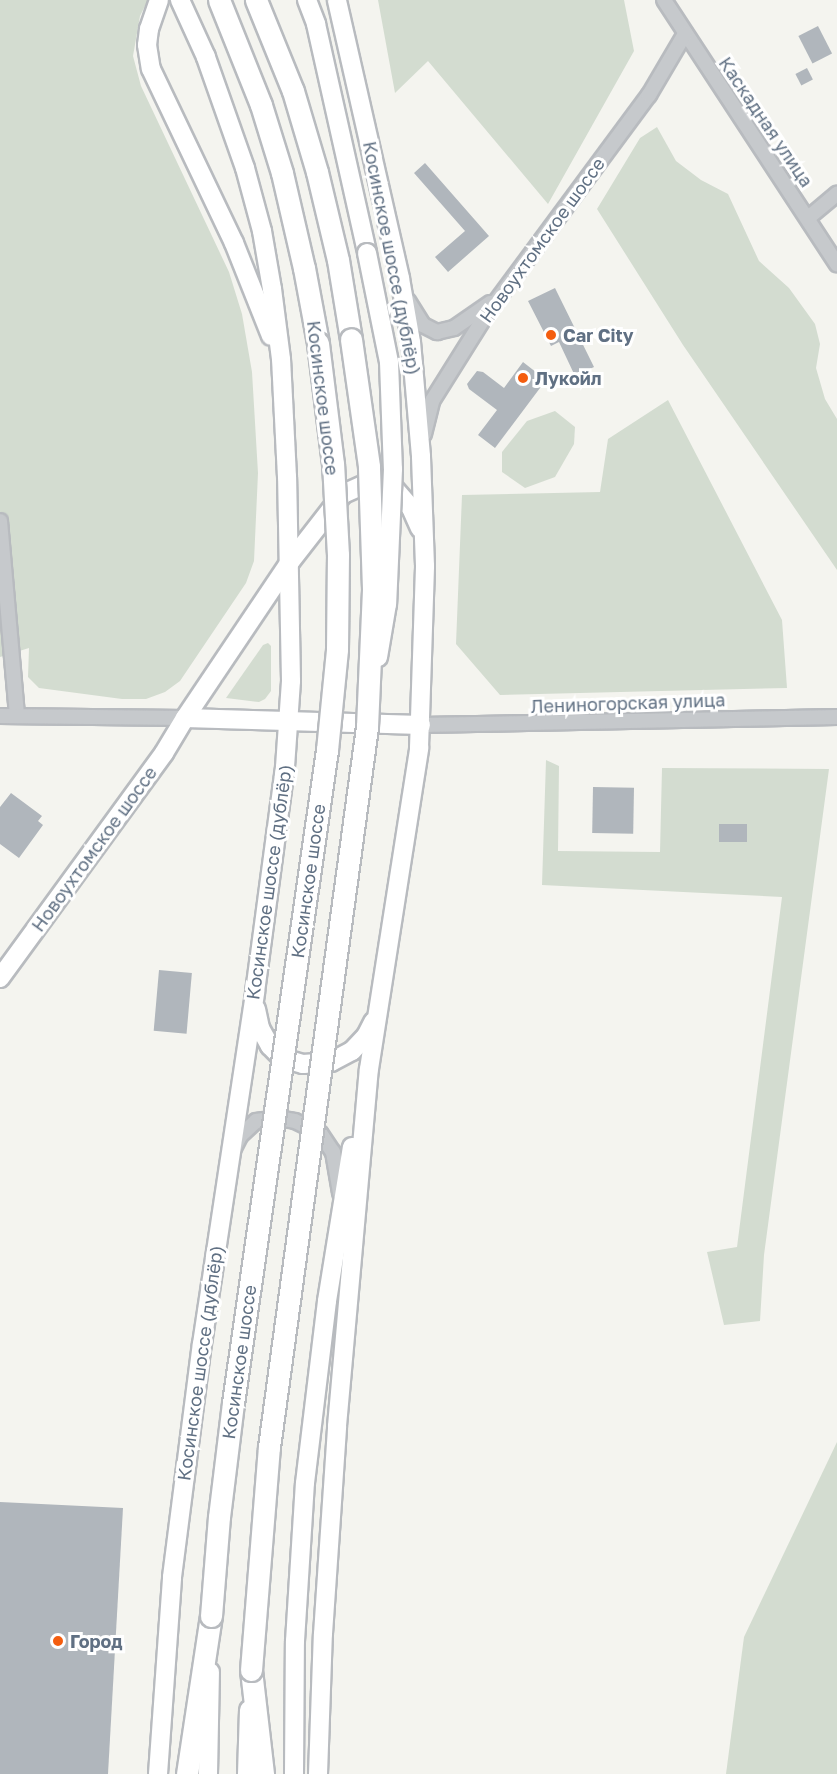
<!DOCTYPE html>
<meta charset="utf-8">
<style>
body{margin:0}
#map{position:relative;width:837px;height:1774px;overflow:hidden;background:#f4f4ef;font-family:"Golos Text",sans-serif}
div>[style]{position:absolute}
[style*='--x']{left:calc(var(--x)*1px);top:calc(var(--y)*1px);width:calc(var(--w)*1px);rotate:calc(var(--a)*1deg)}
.green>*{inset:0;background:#d3dcd0}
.building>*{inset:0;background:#b0b6bc;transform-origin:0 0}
.roads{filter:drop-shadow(2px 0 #b8bbbf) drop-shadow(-2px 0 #b8bbbf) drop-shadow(0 2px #b8bbbf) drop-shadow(0 -2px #b8bbbf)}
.minor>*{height:14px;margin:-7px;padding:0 7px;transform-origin:7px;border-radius:7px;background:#c6c9cc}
.major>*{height:18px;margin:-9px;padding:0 9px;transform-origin:9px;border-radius:9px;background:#fff}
.highway>*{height:21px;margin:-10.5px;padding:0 10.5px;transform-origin:10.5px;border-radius:10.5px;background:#fff}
.bridges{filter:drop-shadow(2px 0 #b8bbbf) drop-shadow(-2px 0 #b8bbbf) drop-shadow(0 2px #b8bbbf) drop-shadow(0 -2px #b8bbbf)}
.major-bridge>*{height:18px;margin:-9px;padding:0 9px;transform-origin:9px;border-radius:9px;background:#fff}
.highway-bridge>*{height:21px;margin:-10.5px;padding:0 10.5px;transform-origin:10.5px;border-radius:10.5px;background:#fff}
.dots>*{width:16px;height:16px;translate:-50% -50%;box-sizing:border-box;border:3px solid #fff;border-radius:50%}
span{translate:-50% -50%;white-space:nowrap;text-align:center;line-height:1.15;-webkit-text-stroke:6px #fff;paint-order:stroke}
.street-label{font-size:18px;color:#607083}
.poi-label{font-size:18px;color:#607083;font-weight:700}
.left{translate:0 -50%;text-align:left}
</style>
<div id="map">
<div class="green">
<div style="clip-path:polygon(0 0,148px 0,140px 16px,133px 56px,141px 86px,229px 272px,242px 314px,252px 372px,258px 473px,254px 561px,246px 583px,180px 681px,165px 692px,146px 699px,122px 699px,39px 688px,28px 677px,29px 648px,0 657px)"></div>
<div style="clip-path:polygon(378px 0,624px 0,634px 51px,548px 204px,428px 61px,395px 93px)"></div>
<div style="clip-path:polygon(657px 127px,676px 161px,701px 180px,728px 194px,759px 261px,789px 288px,815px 324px,820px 344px,816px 368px,825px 399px,837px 419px,837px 570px,683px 345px,597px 209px,640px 138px)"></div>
<div style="clip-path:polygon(668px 400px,782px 620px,787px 688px,500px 695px,456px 644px,462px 495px,600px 492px,608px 439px)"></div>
<div style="clip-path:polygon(555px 411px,575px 427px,574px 444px,555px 477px,525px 488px,502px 472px,502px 452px,527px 421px)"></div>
<div style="clip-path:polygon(268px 643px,271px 646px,271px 691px,265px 699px,259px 702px,226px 698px,263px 645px)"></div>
<div style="clip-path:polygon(546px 760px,559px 766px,558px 851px,660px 852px,662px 768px,829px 769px,764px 1255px,760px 1321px,724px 1325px,707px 1252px,737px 1247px,782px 897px,542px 885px)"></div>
<div style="clip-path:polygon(837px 1442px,837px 1774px,726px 1774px,744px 1637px)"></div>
</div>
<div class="building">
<div style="left:818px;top:26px;width:31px;height:22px;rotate:63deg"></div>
<div style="left:807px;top:68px;width:13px;height:13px;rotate:63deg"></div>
<div style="clip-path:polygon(425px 163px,489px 236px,448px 272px,435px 257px,465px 231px,414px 173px)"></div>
<div style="clip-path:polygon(555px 288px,594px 367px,575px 376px,559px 342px,551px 346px,528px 301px)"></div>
<div style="clip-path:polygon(523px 362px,546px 380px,495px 448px,478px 435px,497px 410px,469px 389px,467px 384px,477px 371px,483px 372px,504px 388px)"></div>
<div style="left:593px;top:787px;width:41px;height:46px;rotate:1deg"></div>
<div style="clip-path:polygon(11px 793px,42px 816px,38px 821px,43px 825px,19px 858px,0 844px,0 807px)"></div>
<div style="left:719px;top:824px;width:28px;height:18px"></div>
<div style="left:159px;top:970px;width:33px;height:61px;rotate:5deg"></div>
<div style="clip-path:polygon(0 1502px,123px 1508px,108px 1774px,0 1774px)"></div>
</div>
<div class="roads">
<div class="minor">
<div style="--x:664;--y:0;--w:316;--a:56.8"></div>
<div style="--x:808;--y:218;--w:38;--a:-40"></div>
<div style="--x:408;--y:301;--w:28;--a:58"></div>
<div style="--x:423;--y:325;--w:16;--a:27"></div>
<div style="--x:437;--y:332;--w:17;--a:-13"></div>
<div style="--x:454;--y:328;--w:44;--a:-34.8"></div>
<div style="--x:424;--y:434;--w:34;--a:-76"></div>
<div style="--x:432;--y:401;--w:102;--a:-57.9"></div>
<div style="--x:486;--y:315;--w:274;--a:-53.5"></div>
<div style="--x:649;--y:95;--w:71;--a:-59.5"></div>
<div style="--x:0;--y:521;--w:195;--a:85"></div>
<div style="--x:0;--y:716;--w:185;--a:0.6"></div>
<div style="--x:421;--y:725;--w:416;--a:-1.1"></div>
<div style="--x:234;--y:1148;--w:13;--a:-63"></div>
<div style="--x:240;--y:1136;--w:22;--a:-43"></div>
<div style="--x:256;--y:1121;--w:21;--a:-8"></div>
<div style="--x:277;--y:1118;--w:18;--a:9"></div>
<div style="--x:295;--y:1121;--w:28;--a:26"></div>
<div style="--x:320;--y:1133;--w:23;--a:56"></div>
<div style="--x:333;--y:1152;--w:42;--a:80.3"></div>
</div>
<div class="major">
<div style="--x:159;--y:0;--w:31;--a:109"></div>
<div style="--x:149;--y:29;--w:16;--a:97"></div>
<div style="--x:147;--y:45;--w:24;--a:81"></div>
<div style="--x:151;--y:69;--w:193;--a:64.5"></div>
<div style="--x:234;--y:243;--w:100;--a:68.3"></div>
<div style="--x:307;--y:0;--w:26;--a:69"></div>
<div style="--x:316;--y:24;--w:235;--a:77.4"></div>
<div style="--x:185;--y:718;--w:236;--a:1.7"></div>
<div style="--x:0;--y:978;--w:278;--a:-53.9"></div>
<div style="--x:164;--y:753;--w:41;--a:-59"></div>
<div style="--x:185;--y:718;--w:188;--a:-56.1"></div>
<div style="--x:290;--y:562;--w:86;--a:-52.1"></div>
<div style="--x:343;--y:494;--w:30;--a:-24"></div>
<div style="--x:370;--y:482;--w:22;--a:10"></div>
<div style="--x:392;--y:486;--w:29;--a:49"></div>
<div style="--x:411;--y:508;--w:22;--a:66"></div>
<div style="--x:256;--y:1009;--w:19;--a:78"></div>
<div style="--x:260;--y:1028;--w:21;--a:61"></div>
<div style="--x:270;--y:1046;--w:17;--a:45"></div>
<div style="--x:282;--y:1058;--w:22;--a:16"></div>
<div style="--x:303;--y:1064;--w:28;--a:-4"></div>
<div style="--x:331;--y:1062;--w:24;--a:-28"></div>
<div style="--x:352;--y:1051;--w:21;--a:-47"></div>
<div style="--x:366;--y:1036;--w:16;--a:-63"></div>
<div style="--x:158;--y:1774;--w:197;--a:-85.9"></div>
<div style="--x:172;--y:1577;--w:235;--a:-82.7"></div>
<div style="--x:202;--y:1344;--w:356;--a:-81.4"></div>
<div style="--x:255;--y:992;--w:227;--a:-82.4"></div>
<div style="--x:285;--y:767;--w:86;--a:-86"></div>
<div style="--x:291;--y:681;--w:204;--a:-91.1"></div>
<div style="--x:287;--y:477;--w:118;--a:-92.9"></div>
<div style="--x:281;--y:359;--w:71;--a:-97.3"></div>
<div style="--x:272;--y:289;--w:59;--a:-99.8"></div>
<div style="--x:262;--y:231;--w:65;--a:-105.1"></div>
<div style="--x:245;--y:168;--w:118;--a:-109.4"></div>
<div style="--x:206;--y:57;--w:63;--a:-114.5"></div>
<div style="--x:208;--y:1774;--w:102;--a:-88.9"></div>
<div style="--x:247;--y:1774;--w:64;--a:-88.2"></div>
<div style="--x:294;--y:1774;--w:133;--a:-89.6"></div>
<div style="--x:295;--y:1641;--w:158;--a:-86.4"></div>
<div style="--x:305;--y:1483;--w:183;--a:-83.1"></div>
<div style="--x:327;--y:1301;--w:156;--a:-80.8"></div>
<div style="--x:318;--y:1774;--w:140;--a:-88"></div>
<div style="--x:323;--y:1634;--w:208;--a:-86.1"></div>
<div style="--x:337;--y:1426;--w:358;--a:-84.9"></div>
<div style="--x:369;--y:1069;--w:325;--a:-81.1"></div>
<div style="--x:419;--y:748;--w:182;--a:-88.1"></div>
<div style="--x:425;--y:566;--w:110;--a:-92.1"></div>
<div style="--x:421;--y:456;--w:114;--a:-95"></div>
<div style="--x:411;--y:342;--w:65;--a:-99.8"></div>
<div style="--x:400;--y:278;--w:285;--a:-102.8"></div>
</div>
<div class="highway">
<div style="--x:219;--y:0;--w:113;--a:68.2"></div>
<div style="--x:261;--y:105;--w:71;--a:72.8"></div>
<div style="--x:282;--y:173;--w:98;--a:77"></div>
<div style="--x:304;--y:268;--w:76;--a:79.4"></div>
<div style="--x:256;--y:0;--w:98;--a:67.9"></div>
<div style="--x:293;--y:91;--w:84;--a:73.5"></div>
<div style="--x:317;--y:172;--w:90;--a:76.6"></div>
<div style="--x:338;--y:260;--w:80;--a:80.7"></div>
<div style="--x:251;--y:1670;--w:105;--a:83.4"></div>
<div style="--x:187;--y:1774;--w:160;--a:-81.4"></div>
</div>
</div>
<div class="bridges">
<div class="major-bridge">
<div style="--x:367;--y:253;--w:111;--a:78.6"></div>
<div style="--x:389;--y:362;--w:107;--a:87.9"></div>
<div style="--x:393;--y:469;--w:135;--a:92.5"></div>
<div style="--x:387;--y:604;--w:54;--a:99.6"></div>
</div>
<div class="highway-bridge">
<div style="--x:211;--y:1616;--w:99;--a:-85.4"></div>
<div style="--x:219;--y:1517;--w:115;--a:-83"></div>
<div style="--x:233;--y:1403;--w:660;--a:-81.81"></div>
<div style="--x:327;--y:750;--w:101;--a:-84.3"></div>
<div style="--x:337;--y:649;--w:94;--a:-89.4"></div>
<div style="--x:338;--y:555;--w:91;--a:-93.1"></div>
<div style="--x:333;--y:464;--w:122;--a:-97.1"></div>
<div style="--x:251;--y:1670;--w:224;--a:-85.4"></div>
<div style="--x:269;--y:1447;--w:727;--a:-82.25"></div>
<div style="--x:367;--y:727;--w:138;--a:-87.5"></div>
<div style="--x:373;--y:589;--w:123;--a:-91.9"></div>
<div style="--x:369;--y:466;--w:128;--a:-98.1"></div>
</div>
</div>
<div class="dots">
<div style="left:551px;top:335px;background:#f45d0f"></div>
<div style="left:523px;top:378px;background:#f45d0f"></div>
<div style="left:58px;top:1641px;background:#f45d0f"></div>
</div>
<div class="street-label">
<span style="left:766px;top:122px;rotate:56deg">Каскадная улица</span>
<span style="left:542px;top:240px;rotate:-54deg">Новоухтомское шоссе</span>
<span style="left:392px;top:258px;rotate:79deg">Косинское шоссе (дублёр)</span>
<span style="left:323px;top:398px;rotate:83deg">Косинское шоссе</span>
<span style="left:628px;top:703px;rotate:-2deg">Лениногорская улица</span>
<span style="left:94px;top:849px;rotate:-54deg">Новоухтомское шоссе</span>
<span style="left:308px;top:881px;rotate:-82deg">Косинское шоссе</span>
<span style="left:269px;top:882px;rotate:-82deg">Косинское шоссе (дублёр)</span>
<span style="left:239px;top:1362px;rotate:-82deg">Косинское шоссе</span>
<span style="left:200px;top:1363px;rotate:-82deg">Косинское шоссе (дублёр)</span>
</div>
<div class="poi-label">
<span class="left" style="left:563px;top:335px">Car City</span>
<span class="left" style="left:535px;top:378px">Лукойл</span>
<span class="left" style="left:70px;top:1641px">Город</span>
</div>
</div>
